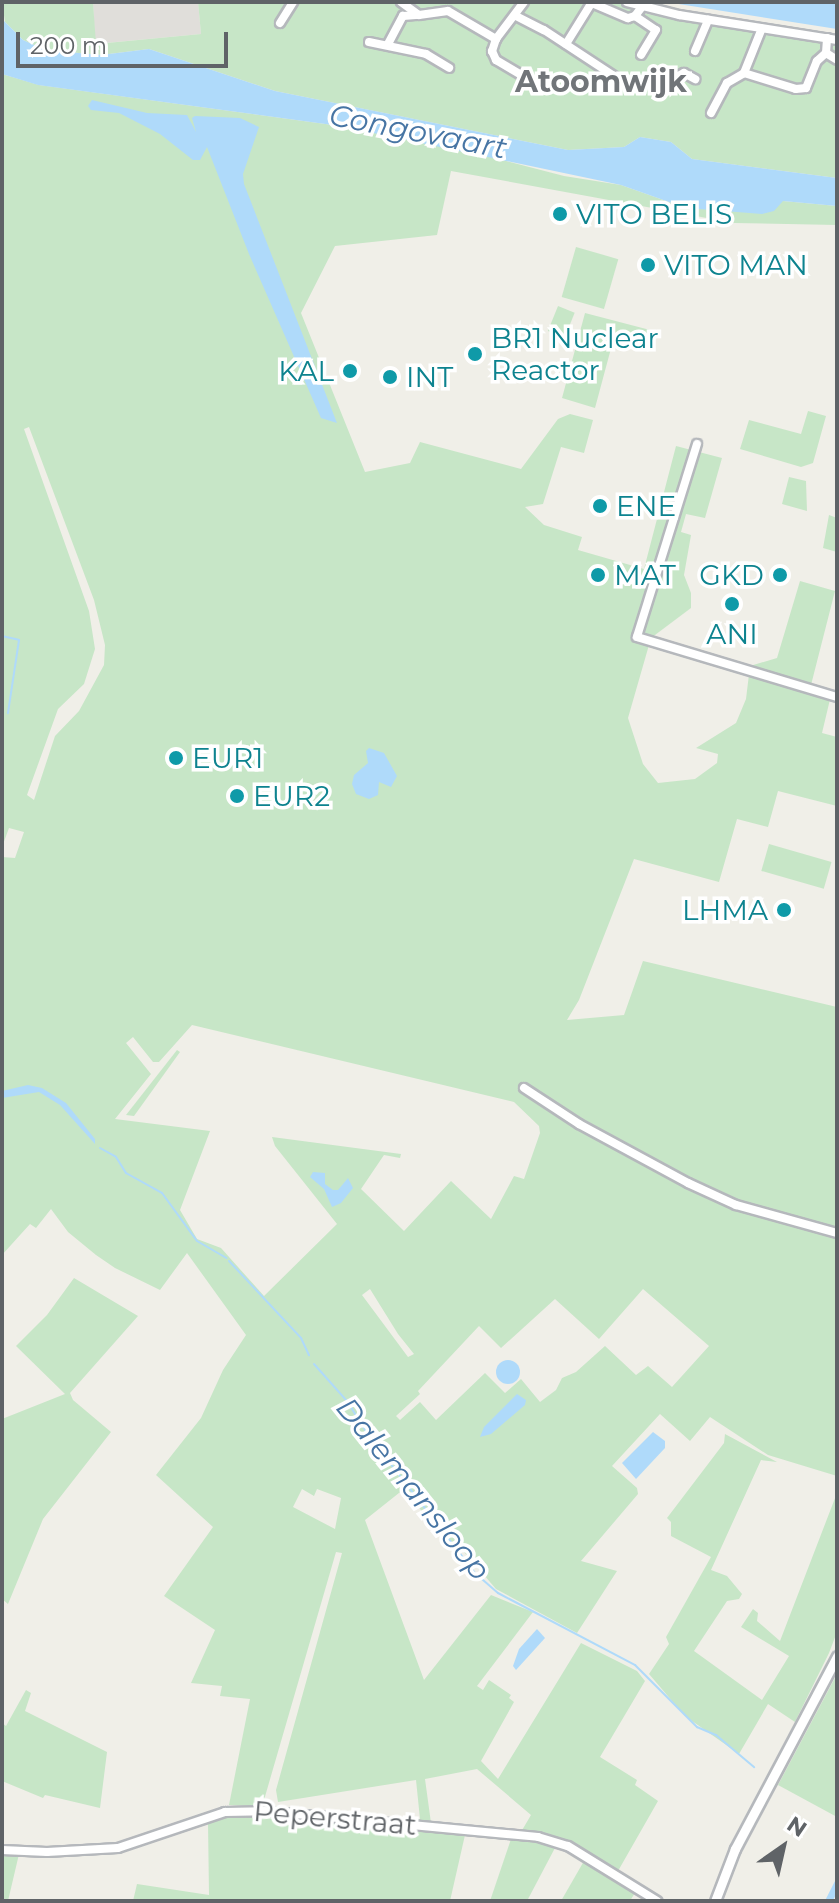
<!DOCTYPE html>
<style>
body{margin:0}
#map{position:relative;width:839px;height:1903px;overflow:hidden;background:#f0efe8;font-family:Montserrat,sans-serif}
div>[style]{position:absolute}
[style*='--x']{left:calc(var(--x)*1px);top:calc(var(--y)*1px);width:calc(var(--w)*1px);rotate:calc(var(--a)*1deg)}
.industrial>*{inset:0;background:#e0deda}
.green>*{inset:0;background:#c7e6c7;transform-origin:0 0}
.water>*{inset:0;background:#afdafa}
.round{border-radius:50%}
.stream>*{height:2px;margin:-1px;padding:0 1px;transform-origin:1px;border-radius:1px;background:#afdafa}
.canal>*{height:7px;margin:-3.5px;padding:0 3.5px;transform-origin:3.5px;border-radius:3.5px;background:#afdafa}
.roads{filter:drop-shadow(2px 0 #b5b8bc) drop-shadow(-2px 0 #b5b8bc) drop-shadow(0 2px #b5b8bc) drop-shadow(0 -2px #b5b8bc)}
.minor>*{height:8px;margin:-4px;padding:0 4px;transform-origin:4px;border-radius:4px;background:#fff}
.tertiary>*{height:9px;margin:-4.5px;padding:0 4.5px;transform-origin:4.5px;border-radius:4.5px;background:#fff}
.dots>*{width:22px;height:22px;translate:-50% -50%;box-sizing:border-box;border:4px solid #fff;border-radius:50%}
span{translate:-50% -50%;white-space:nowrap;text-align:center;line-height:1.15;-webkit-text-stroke:7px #fff;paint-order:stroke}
.culture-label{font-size:28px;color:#0d838f}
.left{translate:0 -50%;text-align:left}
.right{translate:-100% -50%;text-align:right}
.street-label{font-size:28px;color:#5f6367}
.neighbourhood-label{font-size:30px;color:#717579;font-weight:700}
.water-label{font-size:30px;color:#4775a4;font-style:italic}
.frame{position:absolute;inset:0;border:4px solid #5f6367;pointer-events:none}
.north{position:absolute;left:743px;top:1807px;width:80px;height:80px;-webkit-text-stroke:6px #fff;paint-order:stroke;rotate:34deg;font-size:22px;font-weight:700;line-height:32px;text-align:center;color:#5f6367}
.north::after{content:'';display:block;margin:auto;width:28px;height:36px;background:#5f6367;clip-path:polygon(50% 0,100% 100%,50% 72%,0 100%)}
.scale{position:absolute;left:16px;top:32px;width:212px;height:36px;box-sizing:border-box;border:4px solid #5f6367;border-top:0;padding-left:10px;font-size:24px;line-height:28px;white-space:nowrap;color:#5f6367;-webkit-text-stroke:6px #fff;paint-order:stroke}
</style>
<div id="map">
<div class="industrial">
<div style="clip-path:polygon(93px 2px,198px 2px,201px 34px,95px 44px)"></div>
</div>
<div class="green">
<div style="clip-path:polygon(2px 2px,93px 2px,96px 44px,201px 34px,198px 2px,620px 2px,635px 12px,837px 44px,837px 178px,692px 159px,671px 142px,640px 137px,624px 147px,568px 150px,275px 91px,149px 49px,101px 55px,45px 50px,23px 40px,5px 22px)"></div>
<div style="clip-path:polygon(evenodd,2px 74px,39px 85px,340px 126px,456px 148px,564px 176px,621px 185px,686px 208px,783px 201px,837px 206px,837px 225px,734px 223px,451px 171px,437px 235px,335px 246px,301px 313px,365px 472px,410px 463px,420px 442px,521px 469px,558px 419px,570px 414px,593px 420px,584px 453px,561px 447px,543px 504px,525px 507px,544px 525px,582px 537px,578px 550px,644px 569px,676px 446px,722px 458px,705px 518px,686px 514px,681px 532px,691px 535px,684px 575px,691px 593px,691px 608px,651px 638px,628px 718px,643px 764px,658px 783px,695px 779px,717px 763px,718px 754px,696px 748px,736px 723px,746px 699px,750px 666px,777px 658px,800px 581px,835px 591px,811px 685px,832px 691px,822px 733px,837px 737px,837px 806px,778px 791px,768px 827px,737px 819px,719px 882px,634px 859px,579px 1000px,567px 1020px,624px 1015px,643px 961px,837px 1007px,837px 1476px,768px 1455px,710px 1417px,690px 1441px,660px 1414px,612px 1466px,637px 1488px,638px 1494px,581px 1561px,617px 1571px,577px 1633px,496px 1589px,459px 1546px,453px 1550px,404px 1489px,365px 1520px,424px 1680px,491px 1595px,533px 1612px,477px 1686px,483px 1690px,489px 1680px,511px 1695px,509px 1698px,514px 1702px,481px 1761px,498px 1779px,581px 1643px,637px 1671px,645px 1681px,600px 1757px,637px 1780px,635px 1785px,658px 1801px,618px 1871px,567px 1842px,544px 1834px,521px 1832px,531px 1815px,477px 1769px,425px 1779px,431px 1823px,287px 1810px,420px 1819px,416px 1780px,278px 1802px,276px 1790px,342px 1553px,336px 1552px,264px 1800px,252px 1806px,229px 1805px,250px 1699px,220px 1696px,222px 1686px,191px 1683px,215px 1630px,164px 1596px,213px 1527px,156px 1475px,201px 1418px,223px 1370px,246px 1335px,187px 1253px,160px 1290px,115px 1268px,96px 1255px,68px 1232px,51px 1209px,36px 1228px,30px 1224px,2px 1255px,2px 857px,15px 858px,24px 832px,9px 828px,2px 847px,2px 74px,29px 427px,94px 600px,105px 645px,104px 665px,79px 711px,55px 736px,34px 800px,27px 795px,58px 709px,84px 684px,95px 649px,89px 611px,24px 429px,29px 427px,2px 74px,192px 1025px,514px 1102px,539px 1126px,540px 1133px,524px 1179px,514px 1176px,491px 1219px,451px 1181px,404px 1231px,361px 1189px,384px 1155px,400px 1158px,401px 1154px,272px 1137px,275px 1146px,337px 1224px,264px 1296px,221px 1248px,197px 1239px,180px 1210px,210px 1131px,115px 1119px,151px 1074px,126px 1043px,133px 1037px,153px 1062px,159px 1062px,192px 1025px,2px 74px,370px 1289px,398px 1334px,414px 1354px,408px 1357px,362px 1295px,370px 1289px,2px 74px,643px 1289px,709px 1346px,672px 1387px,648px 1366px,636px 1375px,605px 1346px,576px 1372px,562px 1378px,556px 1390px,540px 1402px,521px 1379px,505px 1393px,485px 1373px,436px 1420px,420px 1402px,400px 1420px,396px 1416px,420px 1394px,418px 1391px,479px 1326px,501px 1348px,555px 1299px,599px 1339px,643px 1289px,2px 74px,302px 1489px,314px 1496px,317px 1489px,341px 1498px,335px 1529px,293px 1507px,302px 1489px)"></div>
<div style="left:576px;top:247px;width:44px;height:52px;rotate:16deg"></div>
<div style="left:558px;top:306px;width:18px;height:27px;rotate:22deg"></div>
<div style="clip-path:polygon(585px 313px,650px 330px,645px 349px,613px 341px,595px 408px,562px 398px)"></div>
<div style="clip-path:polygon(808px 411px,826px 416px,813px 463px,801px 467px,740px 449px,749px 420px,801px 434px)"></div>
<div style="clip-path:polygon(789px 477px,806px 481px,807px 511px,782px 504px)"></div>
<div style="clip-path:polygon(829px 515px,837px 518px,837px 552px,823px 548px)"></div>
<div style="left:769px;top:844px;width:65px;height:28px;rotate:16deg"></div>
<div style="clip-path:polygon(177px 1050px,180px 1052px,134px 1116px,126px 1115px)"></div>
<div style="clip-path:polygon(74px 1278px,138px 1316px,70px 1393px,73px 1400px,111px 1432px,43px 1519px,8px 1604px,2px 1599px,2px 1419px,65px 1394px,16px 1346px,47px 1315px)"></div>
<div style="clip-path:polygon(725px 1434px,777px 1462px,761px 1460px,711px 1570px,727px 1576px,742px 1594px,739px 1599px,727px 1601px,694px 1651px,762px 1700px,789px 1656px,741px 1627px,753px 1609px,758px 1613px,757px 1621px,780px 1641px,837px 1493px,837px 1632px,829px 1653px,795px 1722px,768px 1704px,739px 1754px,685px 1716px,649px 1674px,669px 1644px,666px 1637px,711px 1557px,671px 1536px,671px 1522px,667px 1518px,724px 1443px)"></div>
<div style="clip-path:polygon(837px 1674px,837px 1817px,778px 1785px)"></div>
<div style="clip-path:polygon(26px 1690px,31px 1693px,25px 1711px,107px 1752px,100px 1808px,45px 1795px,43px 1798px,2px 1781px,2px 1723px,6px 1726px)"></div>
<div style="clip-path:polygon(230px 1815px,465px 1835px,450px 1901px,133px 1901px,137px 1884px,209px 1895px,208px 1823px)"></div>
<div style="clip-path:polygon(511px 1839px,556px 1846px,527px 1901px,490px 1901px)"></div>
<div style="clip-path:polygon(2px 1853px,19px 1854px,8px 1901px,2px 1900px)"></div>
<div style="clip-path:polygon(584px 1861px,636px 1891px,630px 1901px,561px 1901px)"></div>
</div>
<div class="water">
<div style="clip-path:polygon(666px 2px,837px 2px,837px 29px)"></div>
<div style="clip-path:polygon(2px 19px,23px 40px,45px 50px,101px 55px,149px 49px,275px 91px,568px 150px,624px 147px,640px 137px,671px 142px,692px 159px,837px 178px,837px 206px,783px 201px,774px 211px,762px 214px,686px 208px,621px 185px,340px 126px,38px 85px,2px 74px)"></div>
<div style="clip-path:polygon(92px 100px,147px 113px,187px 115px,196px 132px,192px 118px,195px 116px,240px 118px,259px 127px,243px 174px,244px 184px,337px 423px,321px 418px,249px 254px,207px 147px,200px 160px,193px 160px,160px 134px,119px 113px,91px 110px,88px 106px)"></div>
<div style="clip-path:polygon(369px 748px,384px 753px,397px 776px,391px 787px,379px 782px,378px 795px,369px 799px,356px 794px,352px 784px,354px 775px,368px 763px,366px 751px)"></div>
<div style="clip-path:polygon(28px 1085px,42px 1088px,66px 1103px,95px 1139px,95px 1144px,60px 1105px,39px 1092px,2px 1098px,2px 1091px)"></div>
<div style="clip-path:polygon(313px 1172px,325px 1173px,325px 1184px,333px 1190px,338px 1190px,348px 1178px,353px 1188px,341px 1203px,332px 1207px,324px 1189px,310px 1177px)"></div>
<div class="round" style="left:496px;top:1360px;width:24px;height:24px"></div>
<div style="clip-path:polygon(517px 1394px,526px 1400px,525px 1405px,491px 1434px,480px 1437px,484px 1427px)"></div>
<div style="clip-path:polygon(653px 1432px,665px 1441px,665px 1448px,636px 1479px,622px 1463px)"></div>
<div style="clip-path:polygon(537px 1629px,545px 1638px,516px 1670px,513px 1666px,519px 1649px)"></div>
</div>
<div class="stream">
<div style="--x:2;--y:636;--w:17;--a:13"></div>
<div style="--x:19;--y:640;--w:74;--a:98.6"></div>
<div style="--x:100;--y:1148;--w:18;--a:29"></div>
<div style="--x:116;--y:1157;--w:19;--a:58"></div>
<div style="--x:126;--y:1173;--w:41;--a:29.1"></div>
<div style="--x:162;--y:1193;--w:59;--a:53.9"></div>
<div style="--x:197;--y:1241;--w:34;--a:30"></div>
<div style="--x:229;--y:1261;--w:105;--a:46.9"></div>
<div style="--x:301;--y:1338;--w:19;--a:65"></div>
<div style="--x:314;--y:1364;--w:50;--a:48.3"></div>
<div style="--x:347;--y:1401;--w:36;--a:58"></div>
<div style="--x:366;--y:1432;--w:178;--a:52.3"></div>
<div style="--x:475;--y:1573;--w:30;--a:41"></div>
<div style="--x:498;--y:1593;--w:155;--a:27.7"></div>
<div style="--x:635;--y:1665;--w:88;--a:45"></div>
<div style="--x:697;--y:1727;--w:21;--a:23"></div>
<div style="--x:716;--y:1735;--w:50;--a:40.1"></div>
</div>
<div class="canal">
<div style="--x:828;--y:1901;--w:20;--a:-63"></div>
</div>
<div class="roads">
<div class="minor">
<div style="--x:401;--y:2;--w:22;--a:36"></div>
<div style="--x:419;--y:15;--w:29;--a:-8"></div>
<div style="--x:448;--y:11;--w:56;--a:30.3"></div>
<div style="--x:524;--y:2;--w:46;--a:127.1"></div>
<div style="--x:496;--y:39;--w:13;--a:108"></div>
<div style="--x:492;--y:51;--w:10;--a:66"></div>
<div style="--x:496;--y:60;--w:51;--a:30.6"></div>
<div style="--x:627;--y:2;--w:54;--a:14"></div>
<div style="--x:679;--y:15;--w:160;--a:9"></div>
<div style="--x:592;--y:3;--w:39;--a:23"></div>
<div style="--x:628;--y:18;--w:7;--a:-16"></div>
<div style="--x:635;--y:16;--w:10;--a:-53"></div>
<div style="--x:516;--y:16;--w:31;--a:27"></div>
<div style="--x:544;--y:30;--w:87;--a:33.3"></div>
<div style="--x:635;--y:16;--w:25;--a:34"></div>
<div style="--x:656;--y:30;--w:29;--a:121"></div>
<div style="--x:280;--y:23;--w:25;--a:-58"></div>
<div style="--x:369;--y:42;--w:58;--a:11.9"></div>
<div style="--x:426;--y:54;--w:27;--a:31"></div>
<div style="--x:388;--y:44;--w:32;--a:-62"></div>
<div style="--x:403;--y:16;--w:16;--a:-4"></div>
<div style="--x:566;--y:44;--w:49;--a:-58.2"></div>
<div style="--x:695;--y:51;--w:34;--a:-67"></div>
<div style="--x:826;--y:53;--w:13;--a:32"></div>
<div style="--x:744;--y:73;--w:54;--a:17.1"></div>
<div style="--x:796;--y:89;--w:10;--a:-6"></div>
<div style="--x:806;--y:88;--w:29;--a:-68"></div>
<div style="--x:817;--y:61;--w:12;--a:-42"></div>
<div style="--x:826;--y:53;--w:15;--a:-86"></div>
<div style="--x:674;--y:78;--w:11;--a:-27"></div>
<div style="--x:684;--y:73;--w:13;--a:29"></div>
<div style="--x:711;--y:113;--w:34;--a:-62"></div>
<div style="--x:727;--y:83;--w:20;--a:-30"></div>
<div style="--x:744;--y:73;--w:48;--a:-68.2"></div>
<div style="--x:697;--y:444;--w:202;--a:107.3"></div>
<div style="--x:637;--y:637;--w:209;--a:16.7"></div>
<div style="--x:524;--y:1088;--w:66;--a:33.2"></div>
<div style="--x:579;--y:1124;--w:124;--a:28.4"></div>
<div style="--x:688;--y:1183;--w:53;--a:24.6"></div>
<div style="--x:736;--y:1205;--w:105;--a:15.5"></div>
<div style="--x:2;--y:1850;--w:45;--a:2.5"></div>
<div style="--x:47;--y:1852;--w:71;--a:-3.2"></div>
<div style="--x:118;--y:1848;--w:113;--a:-18.6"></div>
<div style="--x:225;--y:1812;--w:39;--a:-1"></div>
<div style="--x:264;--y:1811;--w:275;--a:5.4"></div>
<div style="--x:538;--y:1837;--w:31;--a:17"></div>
<div style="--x:568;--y:1846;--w:105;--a:31.7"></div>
</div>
<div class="tertiary">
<div style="--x:715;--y:1901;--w:56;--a:-69"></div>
<div style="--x:735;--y:1849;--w:218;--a:-62.1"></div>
</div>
</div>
<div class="dots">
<div style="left:560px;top:214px;background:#0f9aa8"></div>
<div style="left:648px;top:265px;background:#0f9aa8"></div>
<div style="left:475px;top:354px;background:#0f9aa8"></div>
<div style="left:350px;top:371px;background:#0f9aa8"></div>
<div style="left:390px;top:377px;background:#0f9aa8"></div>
<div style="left:600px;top:506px;background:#0f9aa8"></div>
<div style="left:598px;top:575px;background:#0f9aa8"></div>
<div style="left:780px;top:575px;background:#0f9aa8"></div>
<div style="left:732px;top:604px;background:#0f9aa8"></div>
<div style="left:176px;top:758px;background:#0f9aa8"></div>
<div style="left:237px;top:796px;background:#0f9aa8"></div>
<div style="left:784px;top:910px;background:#0f9aa8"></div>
</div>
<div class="culture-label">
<span class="left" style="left:576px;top:214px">VITO BELIS</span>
<span class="left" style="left:664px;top:265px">VITO MAN</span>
<span class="left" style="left:491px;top:354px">BR1 Nuclear<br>Reactor</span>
<span class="right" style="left:334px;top:371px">KAL</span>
<span class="left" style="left:406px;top:377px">INT</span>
<span class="left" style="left:616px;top:506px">ENE</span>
<span class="left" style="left:614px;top:575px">MAT</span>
<span class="right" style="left:764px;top:575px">GKD</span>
<span style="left:732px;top:634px">ANI</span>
<span class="left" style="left:192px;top:758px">EUR1</span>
<span class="left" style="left:253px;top:796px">EUR2</span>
<span class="right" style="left:768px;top:910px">LHMA</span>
</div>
<div class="street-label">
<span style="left:335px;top:1818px;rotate:5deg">Peperstraat</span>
</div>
<div class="neighbourhood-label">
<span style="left:601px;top:82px">Atoomwijk</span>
</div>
<div class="water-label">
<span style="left:418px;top:132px;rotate:11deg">Congovaart</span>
<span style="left:413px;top:1489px;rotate:51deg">Dalemansloop</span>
</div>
<div class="frame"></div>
<div class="north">N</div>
<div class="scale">200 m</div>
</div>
